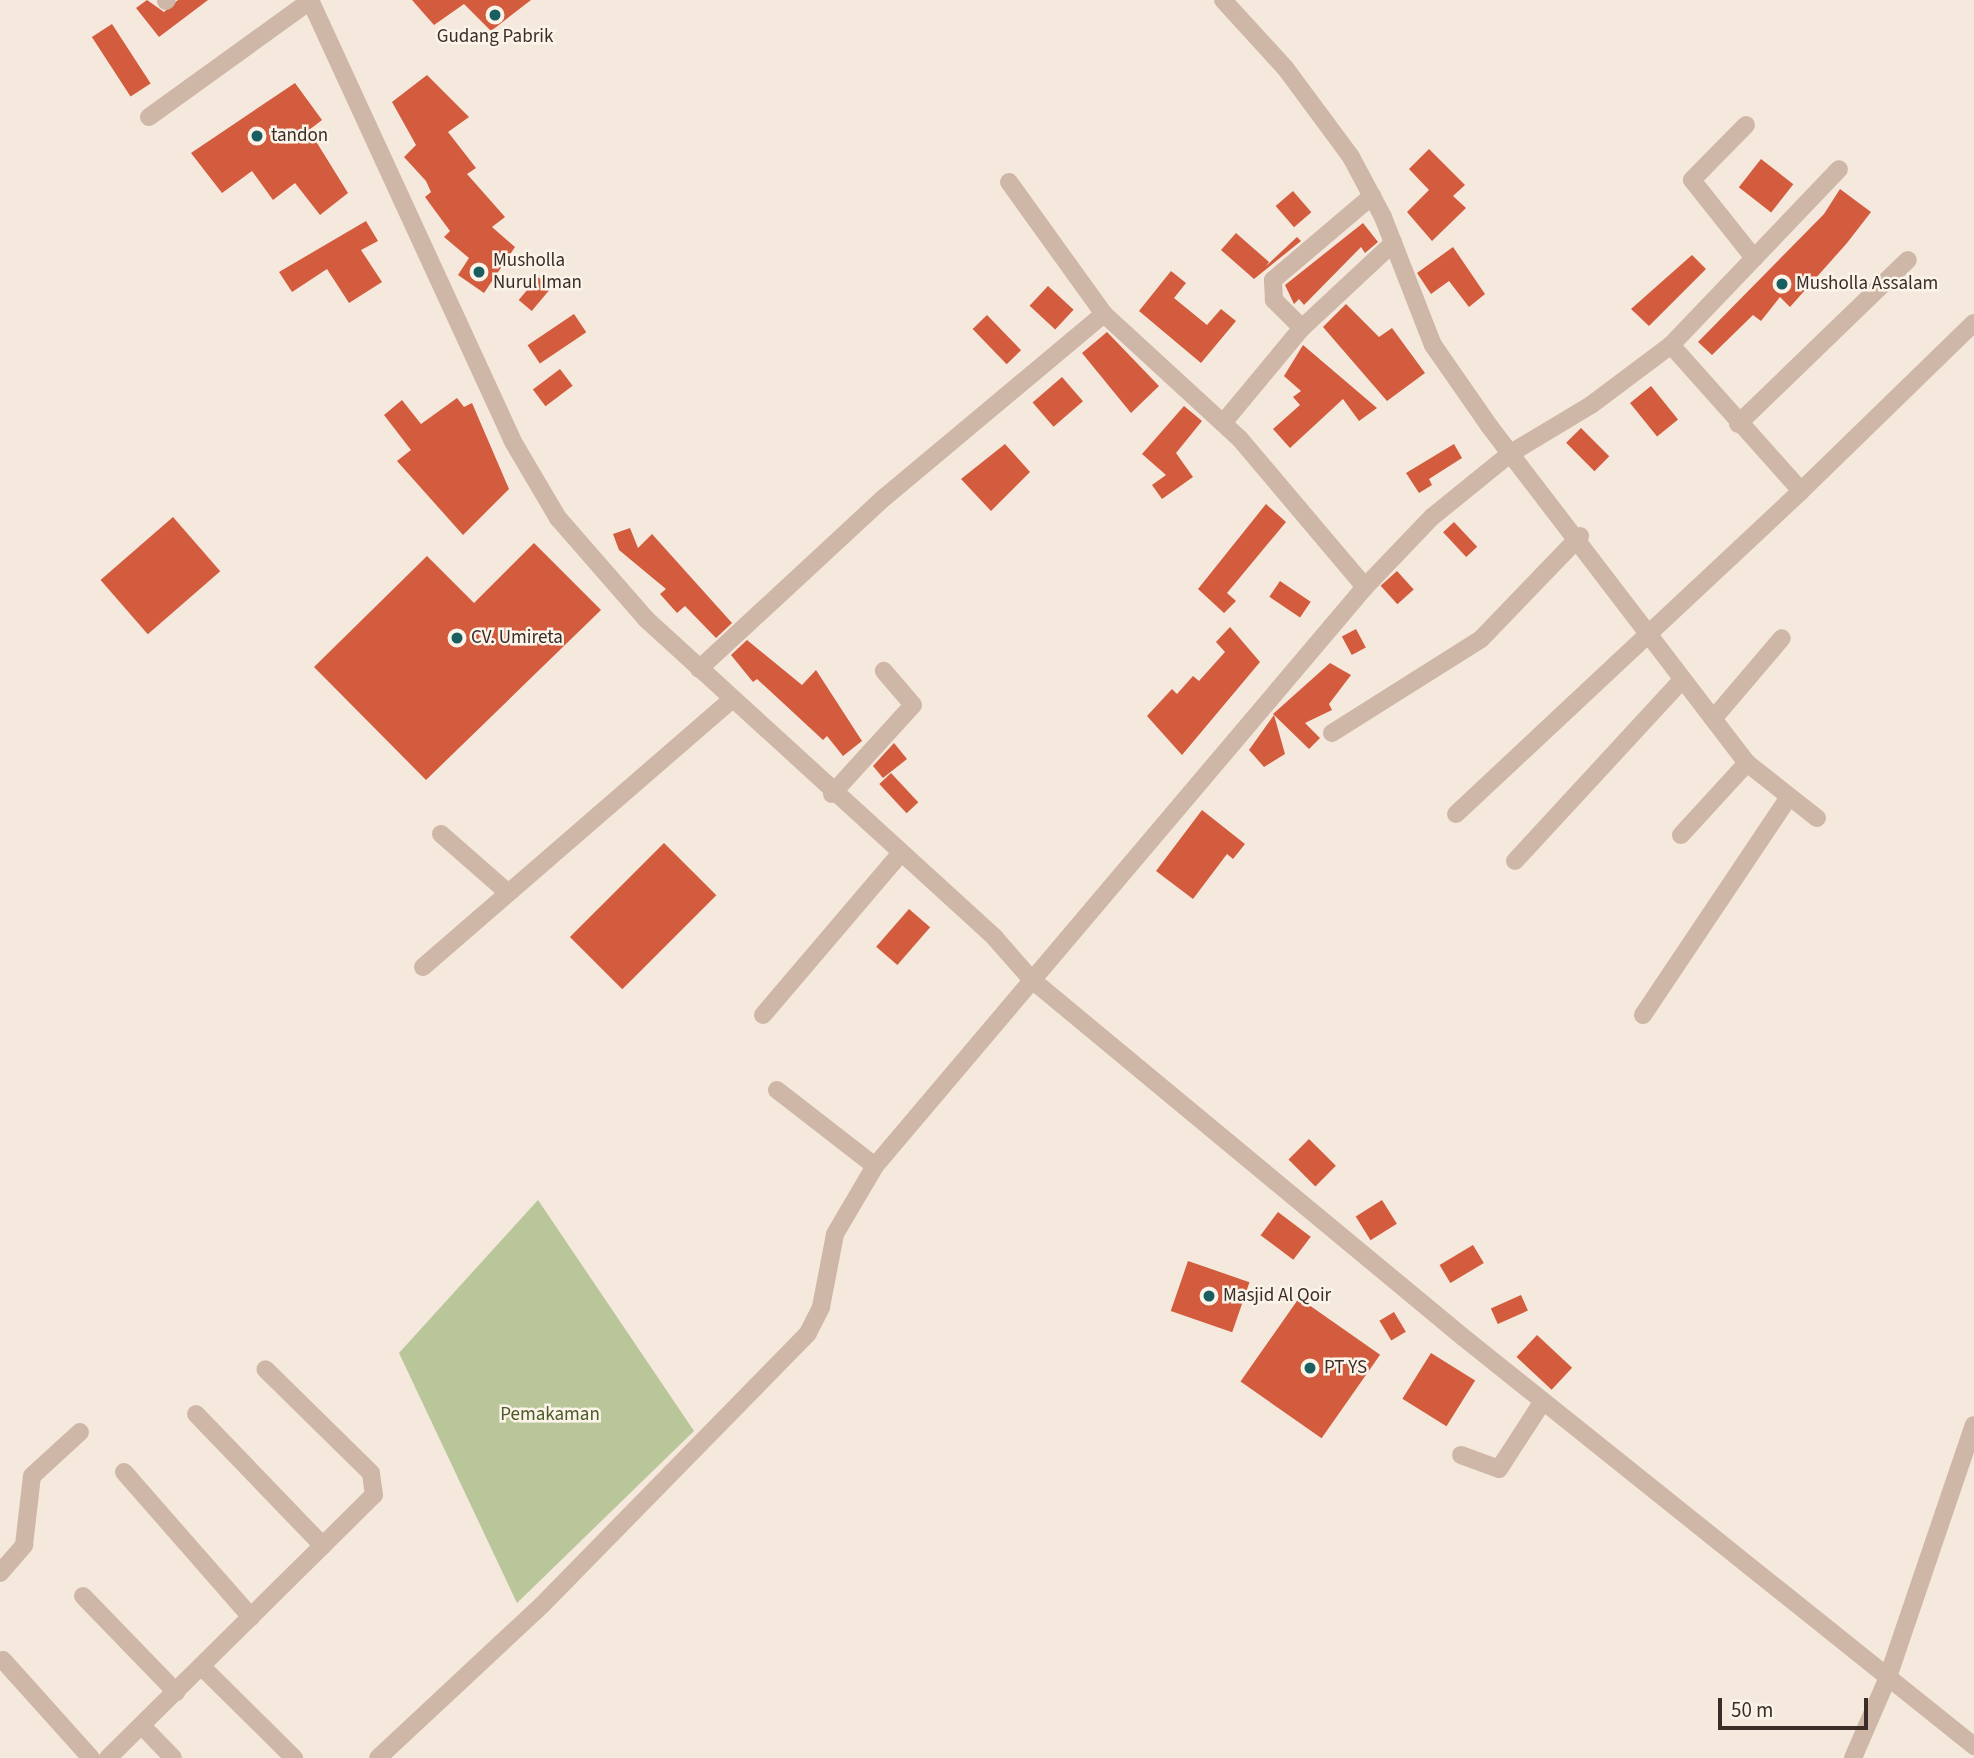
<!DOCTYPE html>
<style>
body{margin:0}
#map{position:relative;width:1974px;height:1758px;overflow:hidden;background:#f5e8dc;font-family:"Source Sans 3",sans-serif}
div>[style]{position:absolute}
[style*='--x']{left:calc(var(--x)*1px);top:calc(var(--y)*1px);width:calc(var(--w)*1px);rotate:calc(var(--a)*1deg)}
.green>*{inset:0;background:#b9c69a}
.building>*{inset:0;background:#d25c3d;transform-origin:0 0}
.minor>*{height:18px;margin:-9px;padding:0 9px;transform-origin:9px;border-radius:9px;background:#ceb7a7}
.dots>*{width:19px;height:19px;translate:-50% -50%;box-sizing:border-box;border:4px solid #fcf3e9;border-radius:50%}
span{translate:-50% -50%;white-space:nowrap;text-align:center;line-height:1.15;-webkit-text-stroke:5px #fcf3e9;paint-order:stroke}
.poi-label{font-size:19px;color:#3a2d28}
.left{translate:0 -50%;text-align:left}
.park-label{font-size:19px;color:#4a5b29}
.scale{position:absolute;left:1718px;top:1698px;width:150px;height:32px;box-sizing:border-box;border:4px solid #3a2d28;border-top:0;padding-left:9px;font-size:21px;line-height:24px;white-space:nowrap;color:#3a2d28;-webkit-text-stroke:5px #fcf3e9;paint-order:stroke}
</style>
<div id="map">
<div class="green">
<div style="clip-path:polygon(538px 1200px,694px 1431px,517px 1603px,399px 1353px)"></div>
</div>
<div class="building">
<div style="clip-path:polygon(147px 0,164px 12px,178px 0,208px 0,159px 37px,136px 8px)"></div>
<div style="clip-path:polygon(412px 0,531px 0,491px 31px,464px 4px,434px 25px)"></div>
<div style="left:112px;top:24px;width:71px;height:24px;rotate:57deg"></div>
<div style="clip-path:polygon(427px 75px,469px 117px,448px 132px,476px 168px,467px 174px,505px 217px,492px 227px,515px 247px,484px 293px,458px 275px,469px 258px,444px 237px,450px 231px,425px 197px,431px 192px,426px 181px,404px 157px,416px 145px,392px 102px)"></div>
<div style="clip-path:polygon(295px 83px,322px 120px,309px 130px,348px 193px,320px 215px,295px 183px,273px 200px,252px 171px,222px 193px,191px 153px)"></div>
<div style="clip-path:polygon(1429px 149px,1465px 185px,1453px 196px,1466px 208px,1432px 241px,1407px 212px,1429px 190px,1409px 169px)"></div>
<div style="left:1761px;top:159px;width:41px;height:36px;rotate:38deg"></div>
<div style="clip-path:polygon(1840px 189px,1871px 212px,1847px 243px,1790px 307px,1780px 297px,1761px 321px,1753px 315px,1712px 355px,1698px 342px,1824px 214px)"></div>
<div style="left:1293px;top:191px;width:28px;height:23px;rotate:49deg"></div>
<div style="clip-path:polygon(366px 221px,378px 241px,361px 250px,382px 282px,349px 303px,327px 269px,292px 292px,279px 272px)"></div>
<div style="clip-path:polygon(1363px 223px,1378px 242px,1365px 253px,1361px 247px,1304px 305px,1299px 299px,1294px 304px,1285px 285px)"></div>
<div style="clip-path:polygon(1236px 233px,1269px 262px,1266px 266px,1297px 237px,1301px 241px,1254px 279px,1221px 250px)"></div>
<div style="clip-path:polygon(1453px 247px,1485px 294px,1469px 307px,1449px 281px,1431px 294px,1417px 273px)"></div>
<div style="clip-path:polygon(1692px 255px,1706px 269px,1649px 326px,1631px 309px)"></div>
<div style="clip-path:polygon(1171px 271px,1186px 283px,1174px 298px,1207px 325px,1221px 309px,1236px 321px,1201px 363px,1139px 311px)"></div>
<div style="left:538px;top:277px;width:17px;height:30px;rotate:40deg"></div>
<div style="left:1048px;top:286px;width:35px;height:27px;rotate:43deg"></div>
<div style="clip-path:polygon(1346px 304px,1379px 337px,1392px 328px,1425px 373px,1387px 401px,1323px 327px)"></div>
<div style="left:574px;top:314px;width:22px;height:56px;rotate:56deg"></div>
<div style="left:987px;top:315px;width:49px;height:20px;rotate:46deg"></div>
<div style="clip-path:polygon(1107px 332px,1159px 386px,1131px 413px,1082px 353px)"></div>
<div style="clip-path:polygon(1303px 345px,1377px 408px,1359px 421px,1343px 399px,1290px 448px,1273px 429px,1300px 405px,1293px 397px,1301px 391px,1284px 376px)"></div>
<div style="left:560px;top:369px;width:21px;height:34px;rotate:53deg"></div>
<div style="left:1062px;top:377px;width:32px;height:39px;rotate:49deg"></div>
<div style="left:1651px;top:386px;width:43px;height:27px;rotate:51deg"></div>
<div style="clip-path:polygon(457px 398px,464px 407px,472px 403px,509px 489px,463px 535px,397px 461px,411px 450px,384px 415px,402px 400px,421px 424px)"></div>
<div style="clip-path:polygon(1184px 406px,1202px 421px,1176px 453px,1193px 477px,1162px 499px,1152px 485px,1166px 475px,1142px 454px)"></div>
<div style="left:1581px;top:428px;width:40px;height:21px;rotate:45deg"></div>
<div style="clip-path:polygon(1005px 444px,1030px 472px,991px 511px,961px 479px)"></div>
<div style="clip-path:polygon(1454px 444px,1462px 458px,1429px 479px,1432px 485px,1419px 493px,1406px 473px)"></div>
<div style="clip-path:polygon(1266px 504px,1286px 522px,1227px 593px,1236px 601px,1224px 613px,1198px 589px)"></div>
<div style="left:173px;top:517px;width:72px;height:96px;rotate:49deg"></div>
<div style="left:1454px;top:522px;width:34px;height:15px;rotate:47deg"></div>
<div style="clip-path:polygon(630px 528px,638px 548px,652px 534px,732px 623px,716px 638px,685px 606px,677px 613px,660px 594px,666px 589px,619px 550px,613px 534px)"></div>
<div style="clip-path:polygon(534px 543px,601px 610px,426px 780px,314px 667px,427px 556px,474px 603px)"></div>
<div style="left:1397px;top:571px;width:25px;height:22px;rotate:48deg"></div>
<div style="left:1280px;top:581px;width:37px;height:19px;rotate:34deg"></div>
<div style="clip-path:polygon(1230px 627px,1260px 662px,1182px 755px,1147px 716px,1172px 689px,1177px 694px,1193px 676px,1199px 681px,1225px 652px,1216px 642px)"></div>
<div style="left:1356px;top:629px;width:21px;height:16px;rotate:62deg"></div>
<div style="clip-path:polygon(747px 640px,802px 685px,816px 670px,862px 741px,843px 756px,827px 736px,823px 740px,757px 679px,753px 682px,731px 655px)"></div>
<div style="clip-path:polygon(1330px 663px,1351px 675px,1329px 704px,1332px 710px,1305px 723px,1320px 738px,1309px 749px,1273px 714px)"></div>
<div style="clip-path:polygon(1274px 715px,1285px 754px,1264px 767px,1249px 750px)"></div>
<div style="clip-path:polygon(894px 743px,907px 759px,883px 778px,873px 766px)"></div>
<div style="left:891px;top:773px;width:40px;height:16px;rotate:47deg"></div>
<div style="clip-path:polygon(1202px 810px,1245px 844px,1233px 859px,1227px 854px,1193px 899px,1156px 871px)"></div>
<div style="left:664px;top:843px;width:74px;height:133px;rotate:45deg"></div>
<div style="left:909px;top:909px;width:28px;height:50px;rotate:41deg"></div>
<div style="left:1309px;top:1139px;width:38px;height:29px;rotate:45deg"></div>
<div style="left:1382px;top:1200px;width:28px;height:31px;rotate:58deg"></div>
<div style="left:1278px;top:1212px;width:41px;height:29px;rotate:37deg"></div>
<div style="left:1473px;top:1245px;width:21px;height:39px;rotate:59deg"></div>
<div style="left:1188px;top:1261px;width:65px;height:53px;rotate:19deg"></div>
<div style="left:1521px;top:1295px;width:17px;height:33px;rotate:66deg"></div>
<div style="left:1299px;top:1298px;width:99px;height:102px;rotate:35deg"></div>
<div style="left:1394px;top:1312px;width:23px;height:17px;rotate:59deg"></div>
<div style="left:1537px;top:1335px;width:48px;height:30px;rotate:43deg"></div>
<div style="left:1431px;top:1353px;width:52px;height:54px;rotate:32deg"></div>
</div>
<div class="minor">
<div style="--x:310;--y:0;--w:484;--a:65.3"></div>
<div style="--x:512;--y:440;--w:91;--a:59.5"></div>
<div style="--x:558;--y:518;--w:134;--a:48.9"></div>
<div style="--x:646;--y:619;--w:473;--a:42.4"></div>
<div style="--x:995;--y:938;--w:55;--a:48.7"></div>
<div style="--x:1031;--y:979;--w:561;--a:39.65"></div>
<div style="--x:1463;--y:1337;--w:655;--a:38.67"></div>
<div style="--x:1223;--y:0;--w:93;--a:47.6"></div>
<div style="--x:1286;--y:69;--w:109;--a:53.5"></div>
<div style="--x:1351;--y:157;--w:68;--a:61.9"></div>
<div style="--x:1383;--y:217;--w:137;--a:68.7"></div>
<div style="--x:1433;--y:345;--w:100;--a:55.2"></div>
<div style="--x:1490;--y:427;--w:423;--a:52.6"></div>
<div style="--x:1747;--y:763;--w:89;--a:38.2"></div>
<div style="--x:166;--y:1;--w:1;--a:-45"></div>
<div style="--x:149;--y:117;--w:198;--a:-35.8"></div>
<div style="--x:1746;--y:125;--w:77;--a:134.5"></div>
<div style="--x:1692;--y:180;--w:100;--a:51.5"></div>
<div style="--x:1009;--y:182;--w:163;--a:54.3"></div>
<div style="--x:1104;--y:314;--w:185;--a:42.6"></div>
<div style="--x:1240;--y:439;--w:194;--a:49.8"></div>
<div style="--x:1302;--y:328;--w:40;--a:-135"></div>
<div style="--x:1274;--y:300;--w:20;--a:-93"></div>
<div style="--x:1273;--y:280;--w:130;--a:-40.3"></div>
<div style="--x:1671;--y:345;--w:195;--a:48.3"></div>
<div style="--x:1801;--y:491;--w:241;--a:-44.2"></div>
<div style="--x:1223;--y:423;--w:124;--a:-50.3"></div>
<div style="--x:1302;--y:328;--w:125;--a:-43"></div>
<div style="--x:1738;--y:424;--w:236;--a:-44"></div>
<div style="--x:699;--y:669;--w:253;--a:-42.8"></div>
<div style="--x:885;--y:497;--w:285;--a:-39.9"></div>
<div style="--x:1713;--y:719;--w:106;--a:-49.6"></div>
<div style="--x:1332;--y:733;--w:176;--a:-32.2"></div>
<div style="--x:1481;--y:639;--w:143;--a:-46.1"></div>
<div style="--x:832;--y:794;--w:120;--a:-47.7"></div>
<div style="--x:913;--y:705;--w:45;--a:-130.5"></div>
<div style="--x:1456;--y:814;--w:473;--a:-43.1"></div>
<div style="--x:441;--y:834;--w:85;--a:41.2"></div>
<div style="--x:1681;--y:835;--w:98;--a:-47.5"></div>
<div style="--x:1515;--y:861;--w:243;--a:-47.3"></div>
<div style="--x:423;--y:967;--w:408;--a:-40.9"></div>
<div style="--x:763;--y:1015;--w:211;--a:-49.6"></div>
<div style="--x:1643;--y:1015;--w:262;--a:-56.2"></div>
<div style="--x:777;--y:1090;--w:124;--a:37.8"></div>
<div style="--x:196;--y:1414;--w:183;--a:46.1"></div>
<div style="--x:1461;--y:1455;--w:40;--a:20.2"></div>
<div style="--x:1499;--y:1469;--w:81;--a:-57.1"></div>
<div style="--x:124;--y:1472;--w:193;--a:48.8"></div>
<div style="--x:0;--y:1573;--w:37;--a:-49"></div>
<div style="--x:24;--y:1545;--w:69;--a:-83.4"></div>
<div style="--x:32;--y:1476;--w:65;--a:-42.5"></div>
<div style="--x:83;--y:1596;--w:134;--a:45.9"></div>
<div style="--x:3;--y:1660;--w:132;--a:48.1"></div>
<div style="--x:201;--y:1666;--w:131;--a:44.7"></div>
<div style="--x:143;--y:1727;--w:43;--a:45.9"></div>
<div style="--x:108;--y:1758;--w:374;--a:-44.7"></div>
<div style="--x:374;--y:1495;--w:22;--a:-98"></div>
<div style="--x:371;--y:1473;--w:148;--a:-135.5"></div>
<div style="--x:378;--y:1758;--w:224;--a:-43"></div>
<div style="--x:542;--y:1605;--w:380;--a:-45.6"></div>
<div style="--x:808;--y:1333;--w:29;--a:-63"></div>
<div style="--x:821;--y:1307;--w:74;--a:-79.1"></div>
<div style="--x:835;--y:1234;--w:79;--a:-59.5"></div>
<div style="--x:875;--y:1166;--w:759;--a:-49.76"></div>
<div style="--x:1365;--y:587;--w:97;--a:-46.3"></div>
<div style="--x:1432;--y:517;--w:102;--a:-39"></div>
<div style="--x:1511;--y:453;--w:93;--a:-31"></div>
<div style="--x:1591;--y:405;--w:100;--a:-36.9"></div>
<div style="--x:1671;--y:345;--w:243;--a:-46.3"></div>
<div style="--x:1853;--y:1758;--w:88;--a:-66.6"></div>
<div style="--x:1888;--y:1677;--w:266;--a:-71.2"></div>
</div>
<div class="dots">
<div style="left:495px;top:15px;background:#195e60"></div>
<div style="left:257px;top:136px;background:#195e60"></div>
<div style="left:479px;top:272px;background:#195e60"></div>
<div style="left:1782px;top:284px;background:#195e60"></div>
<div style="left:457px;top:638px;background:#195e60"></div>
<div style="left:1209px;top:1296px;background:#195e60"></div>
<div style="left:1310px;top:1368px;background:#195e60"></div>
</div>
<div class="poi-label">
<span style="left:495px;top:37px">Gudang Pabrik</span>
<span class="left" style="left:271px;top:136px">tandon</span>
<span class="left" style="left:493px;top:272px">Musholla<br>Nurul Iman</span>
<span class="left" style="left:1796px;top:284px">Musholla Assalam</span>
<span class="left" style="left:471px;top:638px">CV. Umireta</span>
<span class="left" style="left:1223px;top:1296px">Masjid Al Qoir</span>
<span class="left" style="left:1324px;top:1368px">PT YS</span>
</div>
<div class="park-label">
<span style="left:550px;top:1415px">Pemakaman</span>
</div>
<div class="scale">50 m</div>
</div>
